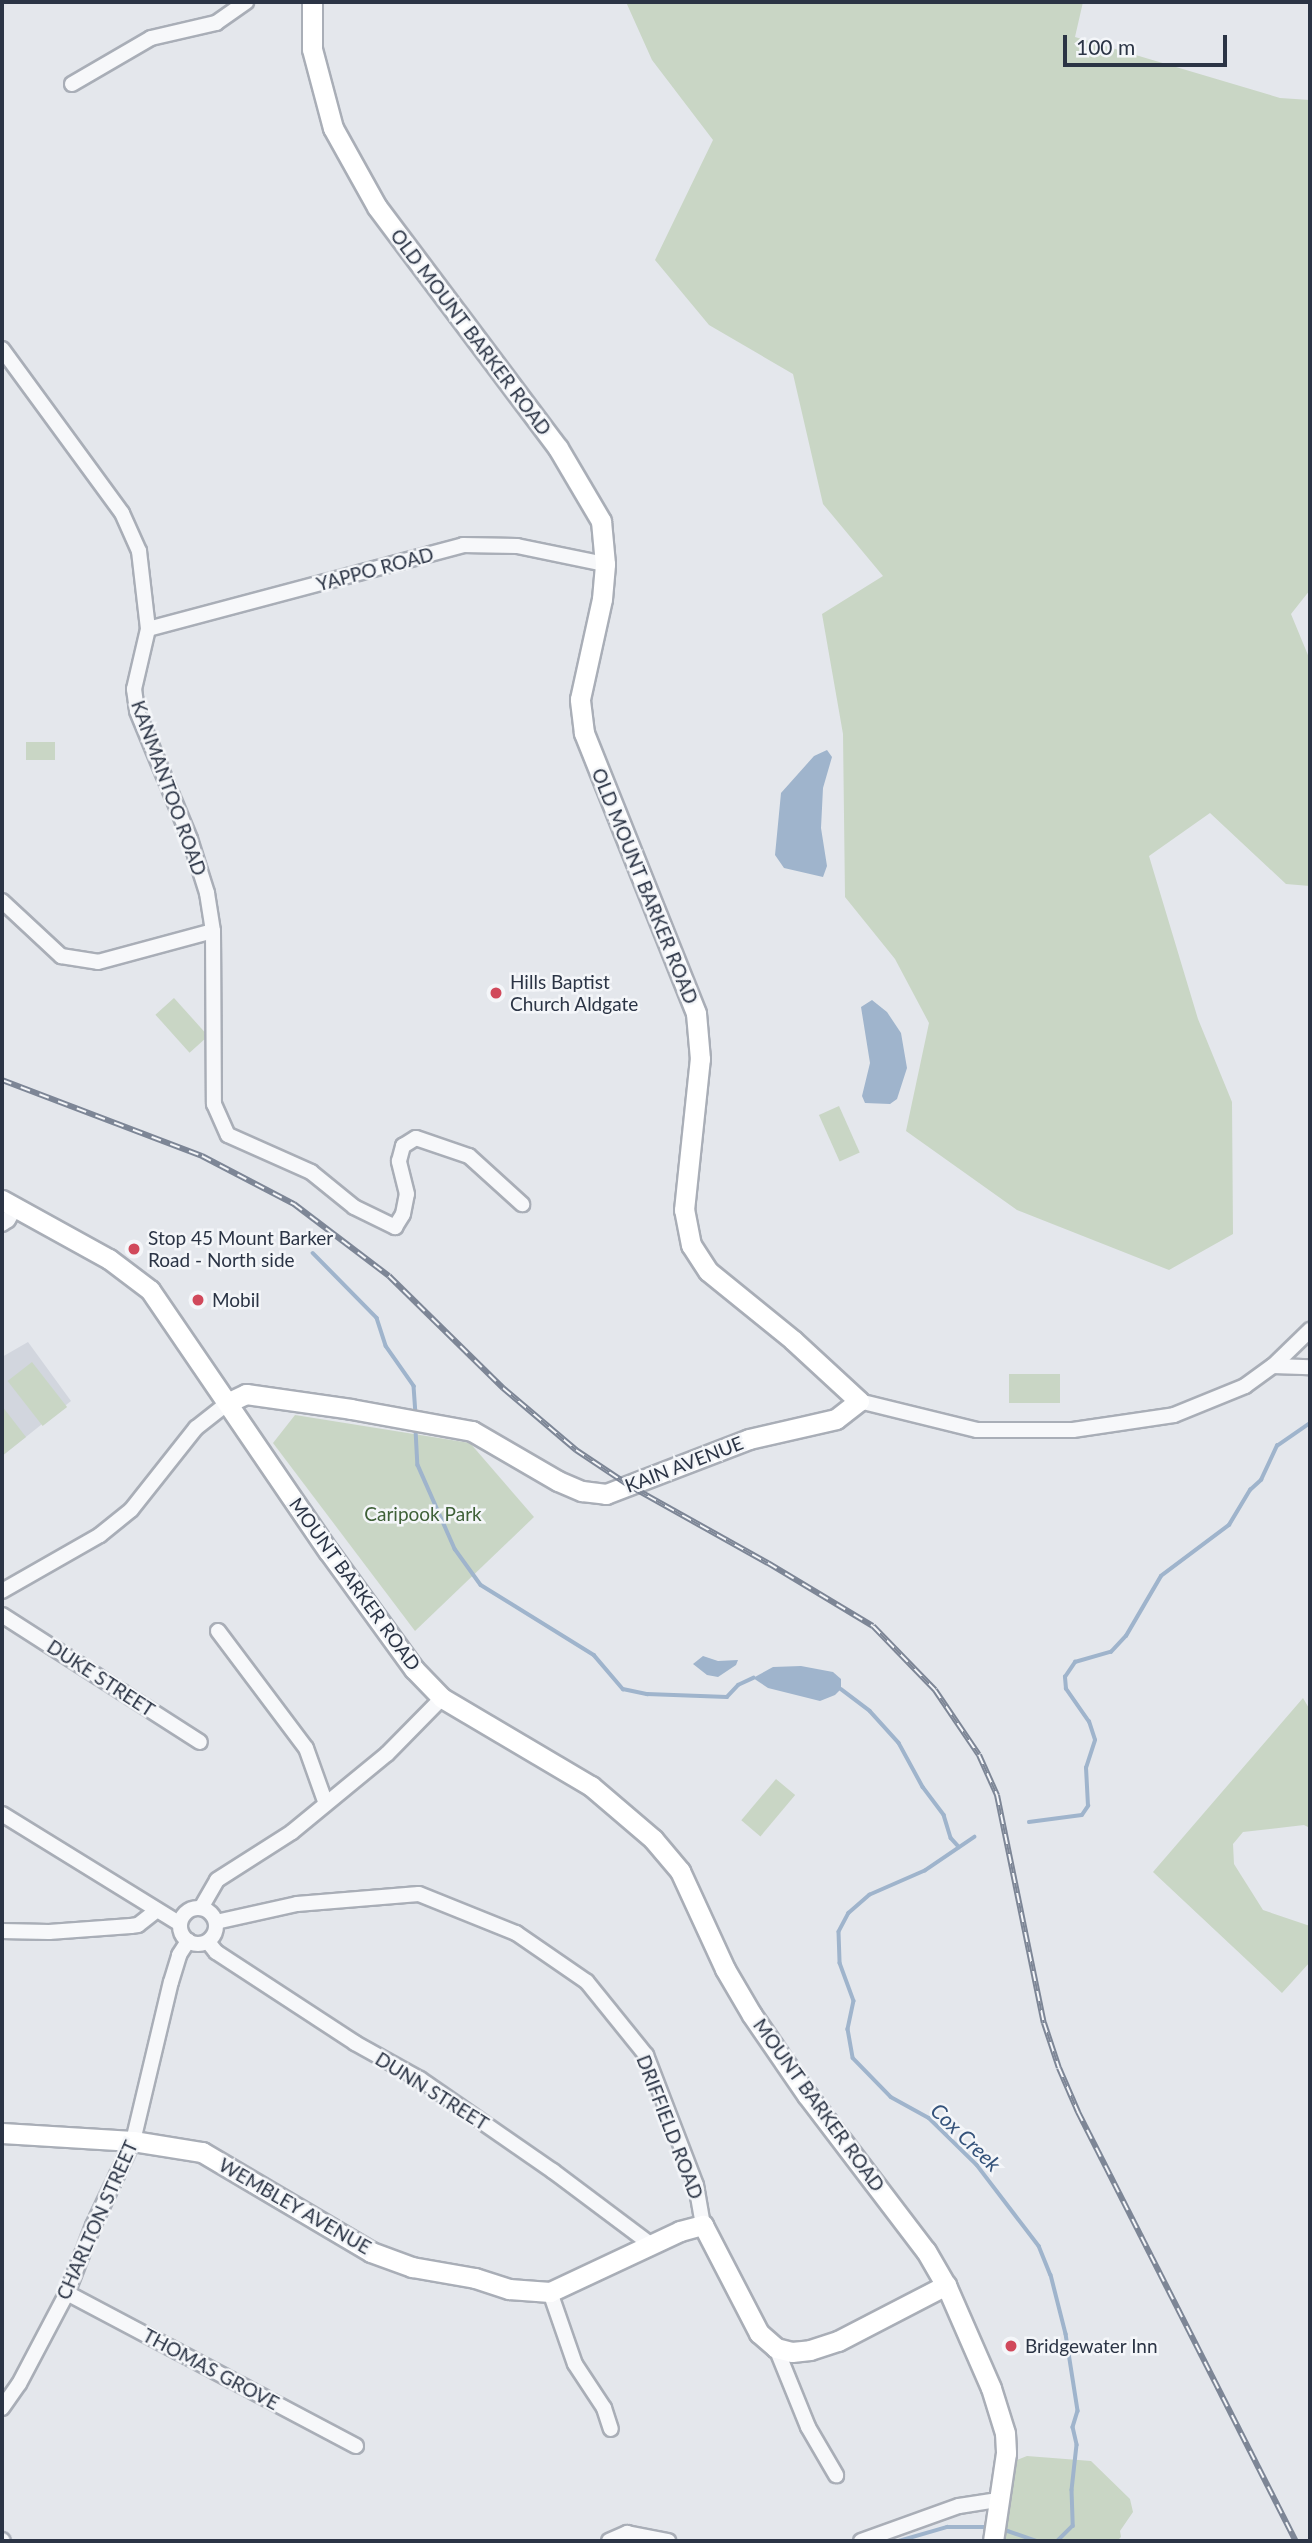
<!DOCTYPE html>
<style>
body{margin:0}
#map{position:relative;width:1312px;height:2543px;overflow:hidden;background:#e4e7ec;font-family:Lato,sans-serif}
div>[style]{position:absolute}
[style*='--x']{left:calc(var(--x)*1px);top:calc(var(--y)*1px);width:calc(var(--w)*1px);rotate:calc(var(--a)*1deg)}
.built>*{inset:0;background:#d2d6de}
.green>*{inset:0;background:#c9d6c5;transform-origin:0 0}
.water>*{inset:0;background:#9fb4cc}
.stream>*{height:3.5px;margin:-1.75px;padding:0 1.75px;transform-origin:1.75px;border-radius:1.75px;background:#9fb4cc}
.roads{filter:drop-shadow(2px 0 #a9aeb7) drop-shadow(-2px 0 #a9aeb7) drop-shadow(0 2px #a9aeb7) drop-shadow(0 -2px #a9aeb7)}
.street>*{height:14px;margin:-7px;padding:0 7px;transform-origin:7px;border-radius:7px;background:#f7f8fa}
.street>.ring{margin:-7px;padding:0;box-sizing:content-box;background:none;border:14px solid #f7f8fa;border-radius:50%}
.secondary>*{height:19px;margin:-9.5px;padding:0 9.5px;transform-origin:9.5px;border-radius:9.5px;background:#fff}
.rail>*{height:6px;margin-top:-3px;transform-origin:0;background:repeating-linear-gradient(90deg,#f4f6f9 0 10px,#7d8696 0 20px);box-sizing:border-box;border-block:2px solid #7d8696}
.dots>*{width:19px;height:19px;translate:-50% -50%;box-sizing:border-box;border:4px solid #f4f6f9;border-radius:50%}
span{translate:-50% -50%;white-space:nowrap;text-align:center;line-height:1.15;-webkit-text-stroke:5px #f4f6f9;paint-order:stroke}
.street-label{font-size:19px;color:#2b3445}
.poi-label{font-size:19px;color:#2b3445}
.left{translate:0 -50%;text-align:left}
.park-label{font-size:19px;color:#3f6138}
.water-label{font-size:21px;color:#34527a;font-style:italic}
.frame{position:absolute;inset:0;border:4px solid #2b3445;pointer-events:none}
.scale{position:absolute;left:1063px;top:35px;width:164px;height:32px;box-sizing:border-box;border:4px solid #2b3445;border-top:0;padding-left:9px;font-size:21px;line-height:24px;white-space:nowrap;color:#2b3445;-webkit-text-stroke:5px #f4f6f9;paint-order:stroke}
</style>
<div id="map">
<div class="built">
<div style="clip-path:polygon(28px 1342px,71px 1401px,2px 1456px,2px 1357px)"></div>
</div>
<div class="green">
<div style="clip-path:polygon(626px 2px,1083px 2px,1075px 37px,1280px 98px,1310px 100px,1310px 590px,1291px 614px,1310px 660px,1310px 886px,1286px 884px,1210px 813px,1149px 856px,1198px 1019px,1232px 1102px,1233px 1234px,1169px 1270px,1017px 1210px,906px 1131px,929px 1023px,895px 959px,845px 897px,843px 734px,822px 614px,883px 576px,823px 504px,793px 374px,709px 325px,655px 260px,713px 140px,652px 60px)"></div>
<div style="left:26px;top:742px;width:29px;height:18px"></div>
<div style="left:174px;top:998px;width:51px;height:25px;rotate:48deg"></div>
<div style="left:839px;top:1106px;width:51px;height:22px;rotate:66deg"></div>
<div style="left:32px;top:1362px;width:57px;height:31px;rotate:52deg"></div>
<div style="left:1009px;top:1374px;width:51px;height:29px"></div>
<div style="clip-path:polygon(2px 1406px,26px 1437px,2px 1456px)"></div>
<div style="clip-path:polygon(295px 1415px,470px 1443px,534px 1517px,415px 1631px,273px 1443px)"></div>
<div style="clip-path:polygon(1303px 1698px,1310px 1710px,1310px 1828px,1304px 1825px,1243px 1832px,1233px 1844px,1234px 1864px,1263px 1910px,1310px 1926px,1310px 1962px,1282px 1993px,1153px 1872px)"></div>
<div style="left:776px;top:1779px;width:25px;height:54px;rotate:40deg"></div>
<div style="clip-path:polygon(1027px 2456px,1091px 2461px,1130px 2499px,1133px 2512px,1120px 2531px,1121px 2537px,1117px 2541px,1003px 2541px,1013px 2472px,1017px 2460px)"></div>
</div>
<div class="water">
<div style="clip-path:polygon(827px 750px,832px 757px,823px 788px,821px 828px,827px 866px,823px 877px,784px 868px,775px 855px,781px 793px,814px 756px)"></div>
<div style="clip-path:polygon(872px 1000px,887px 1012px,901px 1033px,907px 1068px,897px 1099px,890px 1104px,865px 1103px,862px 1096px,870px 1063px,861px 1007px)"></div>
<div style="clip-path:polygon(703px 1656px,718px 1661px,738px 1660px,736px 1665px,718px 1677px,707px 1675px,693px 1664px)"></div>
<div style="clip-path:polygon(801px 1666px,833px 1672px,841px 1679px,841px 1689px,835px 1695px,820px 1701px,768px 1688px,753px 1678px,773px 1667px)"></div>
</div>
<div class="stream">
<div style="--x:313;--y:1253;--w:91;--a:45.4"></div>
<div style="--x:377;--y:1318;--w:29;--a:72"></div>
<div style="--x:386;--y:1346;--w:49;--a:55"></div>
<div style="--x:414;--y:1386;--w:26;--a:86"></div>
<div style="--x:416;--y:1430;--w:35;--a:87"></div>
<div style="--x:418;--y:1465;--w:92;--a:66.2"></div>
<div style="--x:455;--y:1549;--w:44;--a:54.2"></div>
<div style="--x:481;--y:1585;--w:133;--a:31.8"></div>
<div style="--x:594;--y:1655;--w:45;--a:49.5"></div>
<div style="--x:623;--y:1689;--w:25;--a:12"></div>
<div style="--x:647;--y:1694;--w:80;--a:2.1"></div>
<div style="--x:727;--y:1697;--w:16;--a:-47"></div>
<div style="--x:738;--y:1685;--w:17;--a:-25"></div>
<div style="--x:841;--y:1689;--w:36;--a:37"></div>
<div style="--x:870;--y:1711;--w:43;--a:47.8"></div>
<div style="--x:899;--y:1743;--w:50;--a:61.4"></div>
<div style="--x:923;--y:1787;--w:35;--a:53"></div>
<div style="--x:944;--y:1815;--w:24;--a:73"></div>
<div style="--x:951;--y:1838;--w:12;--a:48"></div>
<div style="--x:1029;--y:1822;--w:53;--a:-7.5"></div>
<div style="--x:1082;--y:1815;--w:11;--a:-56"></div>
<div style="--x:1088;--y:1806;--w:38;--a:-93"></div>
<div style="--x:1086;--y:1768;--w:29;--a:-72"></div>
<div style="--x:1095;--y:1740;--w:19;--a:-108"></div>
<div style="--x:1089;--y:1722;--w:40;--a:-124.9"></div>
<div style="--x:1066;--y:1689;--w:12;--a:-95"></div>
<div style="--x:1065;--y:1677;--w:18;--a:-56"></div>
<div style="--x:1075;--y:1662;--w:37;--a:-16"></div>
<div style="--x:1111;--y:1652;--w:22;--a:-47"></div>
<div style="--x:1126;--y:1636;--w:69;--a:-59.7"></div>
<div style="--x:1161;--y:1576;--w:85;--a:-36.9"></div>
<div style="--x:1229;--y:1525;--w:41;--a:-59"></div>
<div style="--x:1250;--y:1490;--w:15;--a:-42"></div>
<div style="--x:1261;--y:1480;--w:38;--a:-65"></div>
<div style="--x:1277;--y:1446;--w:40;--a:-34.9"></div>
<div style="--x:975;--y:1837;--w:60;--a:145.8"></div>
<div style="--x:925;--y:1871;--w:60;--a:156.4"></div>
<div style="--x:870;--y:1895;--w:28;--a:139"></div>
<div style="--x:849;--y:1913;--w:21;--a:118"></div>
<div style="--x:839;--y:1932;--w:31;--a:88"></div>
<div style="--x:840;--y:1963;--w:40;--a:69.8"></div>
<div style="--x:854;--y:2001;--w:29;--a:102"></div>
<div style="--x:848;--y:2029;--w:29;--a:80"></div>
<div style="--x:853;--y:2058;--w:54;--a:45.7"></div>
<div style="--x:891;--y:2097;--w:43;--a:28.9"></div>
<div style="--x:929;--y:2118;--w:67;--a:44.4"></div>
<div style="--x:977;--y:2165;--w:102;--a:52.6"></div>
<div style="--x:1039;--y:2246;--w:31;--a:68"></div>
<div style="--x:1051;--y:2275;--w:61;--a:75.7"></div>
<div style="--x:1066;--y:2334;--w:78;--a:81.1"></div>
<div style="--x:1078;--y:2411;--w:17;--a:107"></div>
<div style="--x:1073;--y:2427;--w:18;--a:77"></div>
<div style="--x:1077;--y:2445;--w:45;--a:96.3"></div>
<div style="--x:1072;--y:2490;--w:36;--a:88"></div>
<div style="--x:1073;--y:2526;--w:21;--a:135"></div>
<div style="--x:1002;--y:2529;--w:36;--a:19"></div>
<div style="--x:899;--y:2541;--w:50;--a:-16.3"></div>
<div style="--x:947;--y:2527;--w:41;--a:0"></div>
</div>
<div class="roads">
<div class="street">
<div style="--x:72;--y:84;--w:91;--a:-30.2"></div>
<div style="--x:151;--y:38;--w:67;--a:-13"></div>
<div style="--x:216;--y:23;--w:37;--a:-35"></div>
<div style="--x:2;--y:349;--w:203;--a:53.8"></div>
<div style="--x:122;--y:513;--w:42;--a:65.9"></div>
<div style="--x:139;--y:551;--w:79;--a:83.4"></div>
<div style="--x:148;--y:629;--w:62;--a:103.1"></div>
<div style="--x:134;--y:689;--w:22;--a:82"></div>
<div style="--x:137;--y:711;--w:139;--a:67.5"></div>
<div style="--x:190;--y:839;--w:57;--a:72.5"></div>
<div style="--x:207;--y:893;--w:38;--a:81"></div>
<div style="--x:213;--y:931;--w:173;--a:89.7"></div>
<div style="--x:214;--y:1104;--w:34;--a:66"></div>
<div style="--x:228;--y:1135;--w:91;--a:24"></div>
<div style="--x:311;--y:1172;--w:55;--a:39.1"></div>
<div style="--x:354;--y:1207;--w:46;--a:26"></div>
<div style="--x:395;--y:1227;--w:15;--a:-58"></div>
<div style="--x:403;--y:1214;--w:20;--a:-79"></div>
<div style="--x:407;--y:1194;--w:34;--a:-104"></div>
<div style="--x:399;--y:1161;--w:16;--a:-75"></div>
<div style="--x:403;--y:1146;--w:15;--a:-32"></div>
<div style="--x:416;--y:1138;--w:56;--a:18.8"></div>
<div style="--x:469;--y:1156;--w:72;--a:42.2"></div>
<div style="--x:148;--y:629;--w:326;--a:-14.9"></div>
<div style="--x:463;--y:545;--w:54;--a:1.1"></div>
<div style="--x:517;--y:546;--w:90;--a:11.6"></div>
<div style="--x:2;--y:901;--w:81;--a:43"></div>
<div style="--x:61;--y:956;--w:37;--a:9"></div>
<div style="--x:98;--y:962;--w:119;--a:-15.1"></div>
<div style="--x:2;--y:1224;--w:7;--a:-34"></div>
<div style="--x:8;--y:1220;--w:14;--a:-60"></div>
<div style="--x:1273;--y:1366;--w:52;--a:-44.2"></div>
<div style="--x:859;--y:1401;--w:122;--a:13.8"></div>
<div style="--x:977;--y:1430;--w:96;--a:0"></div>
<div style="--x:1073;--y:1430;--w:102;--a:-8.4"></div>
<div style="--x:1174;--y:1415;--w:77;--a:-22.2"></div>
<div style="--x:1245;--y:1386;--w:34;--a:-36"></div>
<div style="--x:1273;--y:1366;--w:37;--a:2"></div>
<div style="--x:2;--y:1591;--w:113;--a:-29.7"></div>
<div style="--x:100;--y:1535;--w:40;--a:-39"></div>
<div style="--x:131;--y:1510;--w:105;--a:-51.6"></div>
<div style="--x:196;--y:1428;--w:42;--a:-38.2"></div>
<div style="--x:2;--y:1615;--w:235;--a:32.7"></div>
<div style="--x:218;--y:1631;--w:146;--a:53.1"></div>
<div style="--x:306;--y:1748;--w:59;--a:70.3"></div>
<div style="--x:2;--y:1814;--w:209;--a:31.7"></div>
<div style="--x:201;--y:1908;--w:32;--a:-60"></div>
<div style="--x:217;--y:1880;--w:89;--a:-32.6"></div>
<div style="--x:292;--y:1832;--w:123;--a:-39.4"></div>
<div style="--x:387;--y:1754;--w:78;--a:-45.5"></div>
<div class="ring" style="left:180px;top:1908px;width:22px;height:22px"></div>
<div style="--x:216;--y:1922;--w:83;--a:-12.5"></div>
<div style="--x:297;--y:1904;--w:122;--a:-4.7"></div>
<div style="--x:419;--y:1894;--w:105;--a:21.9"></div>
<div style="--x:516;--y:1933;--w:86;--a:34.6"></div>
<div style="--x:587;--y:1982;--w:94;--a:51.1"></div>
<div style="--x:646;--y:2055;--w:139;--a:69"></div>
<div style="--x:696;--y:2185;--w:41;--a:80.1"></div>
<div style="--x:2;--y:1931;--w:47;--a:1.2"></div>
<div style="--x:49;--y:1932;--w:82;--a:-4.2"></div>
<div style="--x:131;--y:1926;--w:7;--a:-8"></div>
<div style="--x:138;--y:1925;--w:23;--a:-38"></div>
<div style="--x:208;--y:1942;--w:13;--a:51"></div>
<div style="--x:216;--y:1952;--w:166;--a:33.2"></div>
<div style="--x:355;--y:2043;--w:74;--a:29"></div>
<div style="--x:420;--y:2079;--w:162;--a:34.7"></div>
<div style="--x:553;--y:2171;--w:125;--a:36.9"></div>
<div style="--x:550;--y:2292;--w:76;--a:70.9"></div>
<div style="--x:575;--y:2364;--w:53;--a:56.6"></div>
<div style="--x:604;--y:2408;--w:22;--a:72"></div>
<div style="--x:67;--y:2293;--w:327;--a:27.9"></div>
<div style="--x:776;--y:2348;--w:85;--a:67.9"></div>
<div style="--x:808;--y:2427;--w:56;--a:59.7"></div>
<div style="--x:2;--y:2408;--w:29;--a:-55"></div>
<div style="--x:19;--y:2384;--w:103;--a:-62.2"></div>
<div style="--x:67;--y:2293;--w:72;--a:-68.8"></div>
<div style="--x:93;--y:2226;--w:94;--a:-64.8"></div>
<div style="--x:133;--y:2141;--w:163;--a:-76.6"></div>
<div style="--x:171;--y:1982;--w:28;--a:-73"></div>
<div style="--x:179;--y:1955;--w:17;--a:-57"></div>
<div style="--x:2;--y:2540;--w:1;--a:45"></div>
<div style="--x:609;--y:2541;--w:20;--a:-24"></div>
<div style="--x:627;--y:2533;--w:42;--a:11"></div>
<div style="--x:861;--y:2541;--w:104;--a:-19.7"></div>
<div style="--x:959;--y:2506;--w:38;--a:-9"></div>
</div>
<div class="secondary">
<div style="--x:2;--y:1200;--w:122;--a:28.9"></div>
<div style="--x:109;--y:1259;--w:51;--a:37.1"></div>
<div style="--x:150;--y:1290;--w:317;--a:55.7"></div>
<div style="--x:329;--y:1552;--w:145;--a:54"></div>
<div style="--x:414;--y:1669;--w:40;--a:46"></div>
<div style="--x:442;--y:1698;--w:173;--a:30.6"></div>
<div style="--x:591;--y:1786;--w:82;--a:40.5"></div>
<div style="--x:653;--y:1839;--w:42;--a:49.8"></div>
<div style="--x:680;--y:1871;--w:108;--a:65.3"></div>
<div style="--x:725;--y:1969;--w:53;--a:59.6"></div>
<div style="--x:752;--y:2015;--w:97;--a:55.5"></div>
<div style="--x:807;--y:2095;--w:196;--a:52.7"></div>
<div style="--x:926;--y:2251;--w:39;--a:60"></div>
<div style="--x:946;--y:2285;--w:112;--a:66.4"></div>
<div style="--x:991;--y:2388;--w:47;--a:72.7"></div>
<div style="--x:1005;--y:2433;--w:20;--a:87"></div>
<div style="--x:1006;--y:2453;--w:89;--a:98.4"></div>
<div style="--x:229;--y:1402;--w:19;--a:-25"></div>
<div style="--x:246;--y:1394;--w:106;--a:8.1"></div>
<div style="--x:351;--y:1409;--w:123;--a:10.3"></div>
<div style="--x:472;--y:1431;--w:99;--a:30.2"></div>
<div style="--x:558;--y:1481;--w:26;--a:23"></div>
<div style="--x:582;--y:1491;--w:24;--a:7"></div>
<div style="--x:606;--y:1494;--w:153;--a:-21"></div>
<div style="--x:749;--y:1439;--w:89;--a:-12.9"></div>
<div style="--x:836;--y:1419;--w:29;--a:-38"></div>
<div style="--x:859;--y:1401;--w:90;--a:-137.3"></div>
<div style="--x:793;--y:1340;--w:109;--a:-140.9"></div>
<div style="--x:708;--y:1271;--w:31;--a:-123"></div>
<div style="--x:691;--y:1245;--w:36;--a:-101"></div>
<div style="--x:684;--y:1210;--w:152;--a:-84"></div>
<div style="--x:700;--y:1059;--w:46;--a:-95"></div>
<div style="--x:696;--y:1013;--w:302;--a:-111.8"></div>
<div style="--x:584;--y:733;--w:34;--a:-97"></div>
<div style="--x:580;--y:699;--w:102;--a:-77.6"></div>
<div style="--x:602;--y:599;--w:35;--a:-85"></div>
<div style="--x:605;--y:564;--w:43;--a:-95.3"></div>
<div style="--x:601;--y:521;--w:85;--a:-120.5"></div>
<div style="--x:558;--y:448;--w:301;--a:-126.9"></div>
<div style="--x:377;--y:207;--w:90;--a:-119.1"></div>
<div style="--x:333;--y:128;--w:82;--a:-104.9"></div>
<div style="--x:312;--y:49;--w:47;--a:-90"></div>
<div style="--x:2;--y:2133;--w:131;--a:3.5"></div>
<div style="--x:133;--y:2141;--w:70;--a:9.1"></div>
<div style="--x:202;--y:2152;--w:196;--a:30.6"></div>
<div style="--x:371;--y:2252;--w:44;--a:20.1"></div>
<div style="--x:412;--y:2267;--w:64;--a:9.9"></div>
<div style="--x:475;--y:2278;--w:36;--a:18"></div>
<div style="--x:509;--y:2289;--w:41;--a:4.2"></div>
<div style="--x:550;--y:2292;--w:144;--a:-25.1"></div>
<div style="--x:680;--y:2231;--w:24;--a:-15"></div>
<div style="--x:703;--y:2225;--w:122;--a:62.6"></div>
<div style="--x:759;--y:2333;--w:23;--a:41"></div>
<div style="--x:776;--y:2348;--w:16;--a:14"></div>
<div style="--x:792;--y:2352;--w:18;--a:-6"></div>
<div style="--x:810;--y:2350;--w:29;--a:-18"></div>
<div style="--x:838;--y:2341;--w:122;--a:-27.4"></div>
</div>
</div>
<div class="rail">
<div style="--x:2;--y:1080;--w:214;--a:20.8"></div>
<div style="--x:202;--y:1156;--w:104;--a:27.6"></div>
<div style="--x:294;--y:1204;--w:119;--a:37.2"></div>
<div style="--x:389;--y:1276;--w:160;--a:44.5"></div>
<div style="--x:503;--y:1388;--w:96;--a:40.3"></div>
<div style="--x:576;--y:1450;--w:65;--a:33.7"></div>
<div style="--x:630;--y:1486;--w:158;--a:29.2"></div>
<div style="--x:768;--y:1563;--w:122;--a:31"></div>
<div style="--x:873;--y:1626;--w:89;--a:45.9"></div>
<div style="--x:935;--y:1690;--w:78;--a:55.9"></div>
<div style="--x:979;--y:1755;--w:44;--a:65.8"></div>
<div style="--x:997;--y:1795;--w:233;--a:78.4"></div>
<div style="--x:1044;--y:2023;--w:47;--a:71.6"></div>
<div style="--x:1059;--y:2068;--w:48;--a:66.6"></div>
<div style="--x:1078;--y:2112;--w:481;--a:63.1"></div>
</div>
<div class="dots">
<div style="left:496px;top:993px;background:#d1495b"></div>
<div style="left:134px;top:1249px;background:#d1495b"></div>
<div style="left:198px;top:1300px;background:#d1495b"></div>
<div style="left:1011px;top:2346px;background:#d1495b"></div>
</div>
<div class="street-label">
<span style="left:471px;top:332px;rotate:53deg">OLD MOUNT BARKER ROAD</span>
<span style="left:375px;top:569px;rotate:-15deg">YAPPO ROAD</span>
<span style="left:169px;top:788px;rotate:70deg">KANMANTOO ROAD</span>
<span style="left:645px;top:886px;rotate:68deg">OLD MOUNT BARKER ROAD</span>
<span style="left:684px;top:1464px;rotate:-21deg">KAIN AVENUE</span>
<span style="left:355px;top:1584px;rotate:54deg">MOUNT BARKER ROAD</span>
<span style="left:101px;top:1678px;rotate:33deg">DUKE STREET</span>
<span style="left:432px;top:2091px;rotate:32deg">DUNN STREET</span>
<span style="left:819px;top:2105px;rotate:54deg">MOUNT BARKER ROAD</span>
<span style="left:670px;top:2127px;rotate:69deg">DRIFFIELD ROAD</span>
<span style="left:295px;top:2206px;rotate:30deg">WEMBLEY AVENUE</span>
<span style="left:97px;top:2220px;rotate:-66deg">CHARLTON STREET</span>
<span style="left:211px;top:2369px;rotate:28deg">THOMAS GROVE</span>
</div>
<div class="poi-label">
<span class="left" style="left:510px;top:993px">Hills Baptist<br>Church Aldgate</span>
<span class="left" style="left:148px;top:1249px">Stop 45 Mount Barker<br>Road - North side</span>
<span class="left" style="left:212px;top:1300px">Mobil</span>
<span class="left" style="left:1025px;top:2346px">Bridgewater Inn</span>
</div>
<div class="park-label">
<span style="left:423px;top:1514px">Caripook Park</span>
</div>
<div class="water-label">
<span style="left:966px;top:2137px;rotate:44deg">Cox Creek</span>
</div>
<div class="frame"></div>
<div class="scale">100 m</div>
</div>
